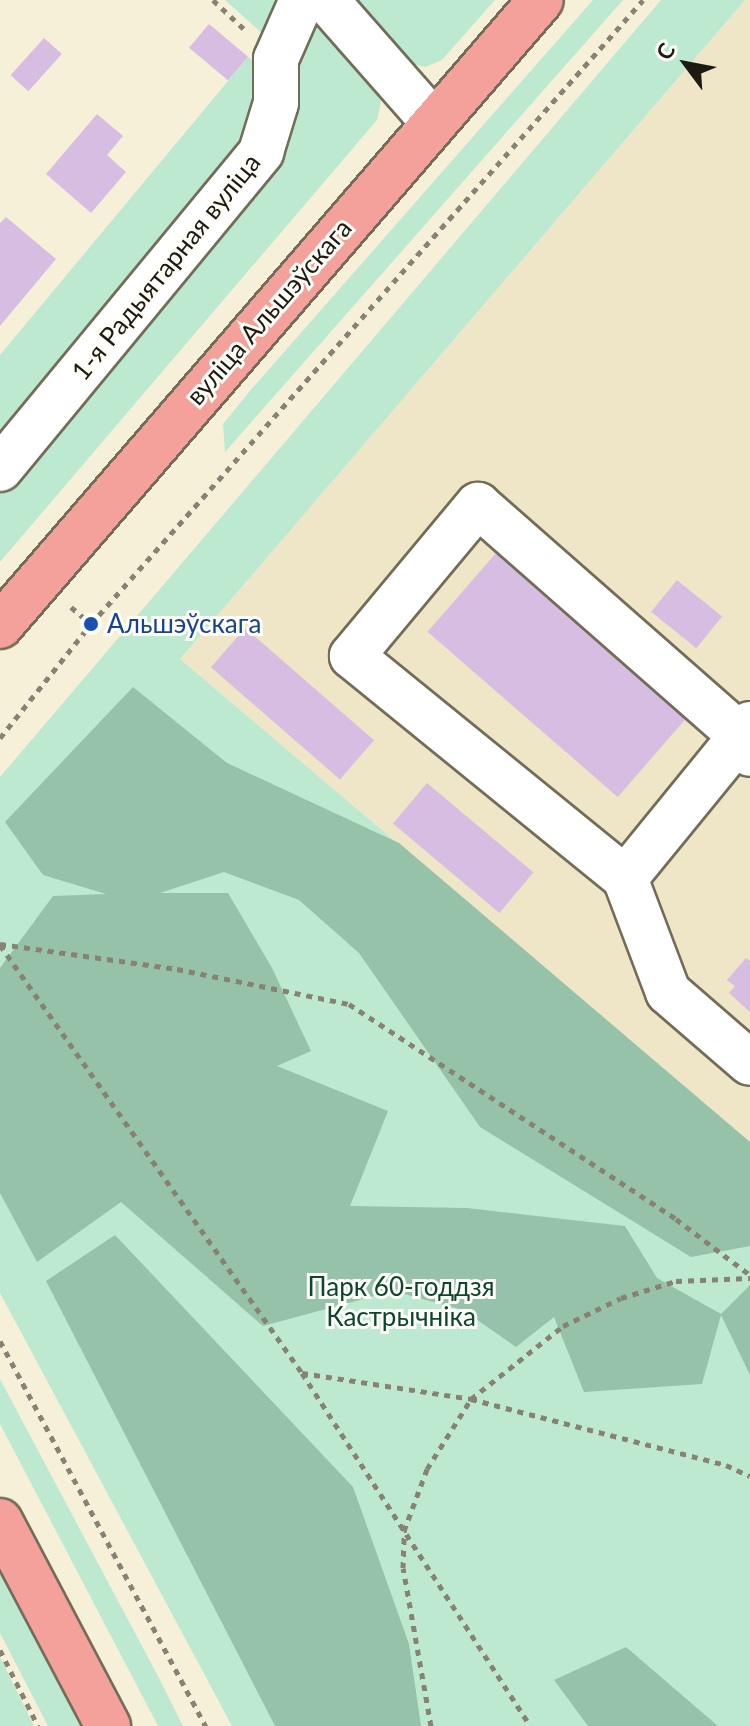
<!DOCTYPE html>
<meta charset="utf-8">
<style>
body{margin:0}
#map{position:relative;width:750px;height:1726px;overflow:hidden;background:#f7f0d9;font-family:Lato,sans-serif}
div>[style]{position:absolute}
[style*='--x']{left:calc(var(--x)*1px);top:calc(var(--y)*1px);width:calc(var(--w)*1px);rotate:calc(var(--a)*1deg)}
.built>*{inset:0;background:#efe6c7}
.green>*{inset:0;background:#bde9d1}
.forest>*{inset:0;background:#95c2a9}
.building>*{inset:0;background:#d8bde3;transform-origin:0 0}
.path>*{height:5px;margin-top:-2.5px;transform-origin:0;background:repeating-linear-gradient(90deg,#878273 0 6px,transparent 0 12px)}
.roads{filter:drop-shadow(2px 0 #736c58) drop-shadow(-2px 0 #736c58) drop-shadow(0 2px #736c58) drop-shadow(0 -2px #736c58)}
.minor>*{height:44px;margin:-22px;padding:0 22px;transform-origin:22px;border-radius:22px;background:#fff}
.major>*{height:44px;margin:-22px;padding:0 22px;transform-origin:22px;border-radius:22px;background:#f3a19a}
.dots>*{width:22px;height:22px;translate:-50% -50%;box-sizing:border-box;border:4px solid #fffdf8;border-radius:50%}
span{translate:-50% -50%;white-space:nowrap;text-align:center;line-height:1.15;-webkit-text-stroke:6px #fffdf8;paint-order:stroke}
.street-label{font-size:26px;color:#1d1a12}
.transit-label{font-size:26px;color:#164399}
.left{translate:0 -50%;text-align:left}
.park-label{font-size:26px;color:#0c462e}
.north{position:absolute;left:646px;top:24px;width:80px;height:80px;-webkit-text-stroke:6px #fffdf8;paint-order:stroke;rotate:302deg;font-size:22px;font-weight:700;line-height:32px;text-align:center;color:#1d1a12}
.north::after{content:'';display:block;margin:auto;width:28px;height:36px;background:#1d1a12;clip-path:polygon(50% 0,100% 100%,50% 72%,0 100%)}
</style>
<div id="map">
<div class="built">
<div style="clip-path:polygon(745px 0,750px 0,750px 1142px,180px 659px)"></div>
</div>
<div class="green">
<div style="clip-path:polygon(225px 0,279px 0,264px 35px)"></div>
<div style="clip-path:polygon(343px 0,495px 0,442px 60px,425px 67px,408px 63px)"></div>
<div style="clip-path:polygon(593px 0,623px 0,225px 452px,223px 424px,249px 392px)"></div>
<div style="clip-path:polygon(661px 0,745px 0,180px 659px,750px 1142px,750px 1726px,232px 1726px,0 1293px,0 777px)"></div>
<div style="clip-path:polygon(316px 18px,374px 88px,381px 102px,377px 120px,0 562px,0 490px,276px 156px,298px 46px)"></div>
<div style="clip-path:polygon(248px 57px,268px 72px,256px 136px,0 444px,0 355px)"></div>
<div style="clip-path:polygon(0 1379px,159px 1678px,183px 1726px,158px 1726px,0 1424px)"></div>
<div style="clip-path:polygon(0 1573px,80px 1726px,48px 1726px,0 1633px)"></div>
<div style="clip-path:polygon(0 1657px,34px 1726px,0 1726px)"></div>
</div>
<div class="forest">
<div style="clip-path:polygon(133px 687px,227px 763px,399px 843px,750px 1142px,750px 1246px,691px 1257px,480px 1127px,359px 953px,299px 900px,224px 872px,160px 893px,228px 893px,272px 968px,311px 1051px,277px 1066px,388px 1111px,350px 1206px,467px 1208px,625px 1226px,657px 1278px,721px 1314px,750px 1285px,750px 1375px,721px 1315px,702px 1384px,584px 1392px,554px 1317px,516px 1347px,463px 1310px,393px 1291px,263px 1326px,121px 1202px,37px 1262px,0 1193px,0 968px,53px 896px,106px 894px,43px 875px,5px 822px)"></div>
<div style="clip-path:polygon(115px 1235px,353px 1487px,409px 1644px,421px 1726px,275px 1726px,46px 1281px)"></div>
<div style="clip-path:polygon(626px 1647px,718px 1726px,588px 1726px,554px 1680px)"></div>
</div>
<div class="building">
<div style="left:209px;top:24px;width:51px;height:31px;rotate:40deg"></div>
<div style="left:44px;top:38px;width:24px;height:50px;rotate:42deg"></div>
<div style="clip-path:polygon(97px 114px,123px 136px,107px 155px,126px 172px,91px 213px,46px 174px)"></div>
<div style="clip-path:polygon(6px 217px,56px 259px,0 326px,0 223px)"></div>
<div style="left:503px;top:545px;width:252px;height:115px;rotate:41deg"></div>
<div style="left:677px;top:580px;width:58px;height:41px;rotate:39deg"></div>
<div style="left:245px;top:628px;width:171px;height:52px;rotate:41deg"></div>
<div style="left:427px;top:783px;width:139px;height:53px;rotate:40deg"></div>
<div style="clip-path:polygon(746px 958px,750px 961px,750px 1012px,729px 993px,735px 986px,727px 980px)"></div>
</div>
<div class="path">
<div style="--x:213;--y:0;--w:42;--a:43.1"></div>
<div style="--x:71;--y:607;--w:26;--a:40"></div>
<div style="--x:0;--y:738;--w:146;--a:-51.4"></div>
<div style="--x:91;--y:624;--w:833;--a:-48.5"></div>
<div style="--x:0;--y:944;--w:179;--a:8"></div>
<div style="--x:177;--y:969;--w:176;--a:11.5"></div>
<div style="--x:349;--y:1004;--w:391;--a:33.3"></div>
<div style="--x:676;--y:1219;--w:93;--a:37.1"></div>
<div style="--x:0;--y:945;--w:524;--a:54.79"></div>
<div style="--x:302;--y:1373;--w:420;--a:57.1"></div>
<div style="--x:0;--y:1341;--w:437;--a:61.9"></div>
<div style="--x:302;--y:1373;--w:171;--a:8.7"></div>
<div style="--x:471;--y:1399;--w:263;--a:14.5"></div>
<div style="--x:726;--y:1465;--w:26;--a:25"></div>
<div style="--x:0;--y:1650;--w:85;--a:63.4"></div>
<div style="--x:431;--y:1726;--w:160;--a:-100"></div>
<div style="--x:403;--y:1568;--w:37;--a:-88"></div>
<div style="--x:404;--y:1531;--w:66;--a:-69.6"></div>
<div style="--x:427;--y:1469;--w:83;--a:-57.8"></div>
<div style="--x:471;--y:1399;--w:117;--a:-38.4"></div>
<div style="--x:563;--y:1326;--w:64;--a:-25.8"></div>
<div style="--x:621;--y:1298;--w:58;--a:-17.2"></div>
<div style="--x:676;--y:1281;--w:74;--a:-2.3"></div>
</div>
<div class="roads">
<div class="minor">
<div style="--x:326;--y:0;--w:162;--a:48.7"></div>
<div style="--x:0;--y:469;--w:411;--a:-50.5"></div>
<div style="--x:261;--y:152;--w:51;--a:-73"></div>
<div style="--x:276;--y:103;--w:44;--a:-90"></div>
<div style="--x:276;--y:59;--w:64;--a:-66.2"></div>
<div style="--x:750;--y:724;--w:15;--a:127"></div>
<div style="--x:741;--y:736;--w:183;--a:129.2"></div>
<div style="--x:625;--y:878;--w:352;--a:-140.9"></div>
<div style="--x:352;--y:656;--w:197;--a:-50.2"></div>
<div style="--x:478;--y:505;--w:350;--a:41.3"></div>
<div style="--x:741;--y:736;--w:20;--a:63"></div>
<div style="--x:625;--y:878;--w:122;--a:69.3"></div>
<div style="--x:668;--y:992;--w:108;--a:40.9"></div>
</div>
<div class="major">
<div style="--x:0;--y:626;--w:827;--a:-49.17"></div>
<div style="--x:0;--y:1521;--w:232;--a:62.2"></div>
</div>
</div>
<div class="dots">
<div style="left:91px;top:624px;background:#1a4fb4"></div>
</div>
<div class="street-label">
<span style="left:166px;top:267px;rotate:-51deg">1-я Радыятарная вуліца</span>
<span style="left:269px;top:312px;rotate:-49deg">вуліца Альшэўскага</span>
</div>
<div class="transit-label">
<span class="left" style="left:107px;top:624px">Альшэўскага</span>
</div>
<div class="park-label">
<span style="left:401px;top:1302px">Парк 60-годдзя<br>Кастрычніка</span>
</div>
<div class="north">С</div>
</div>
